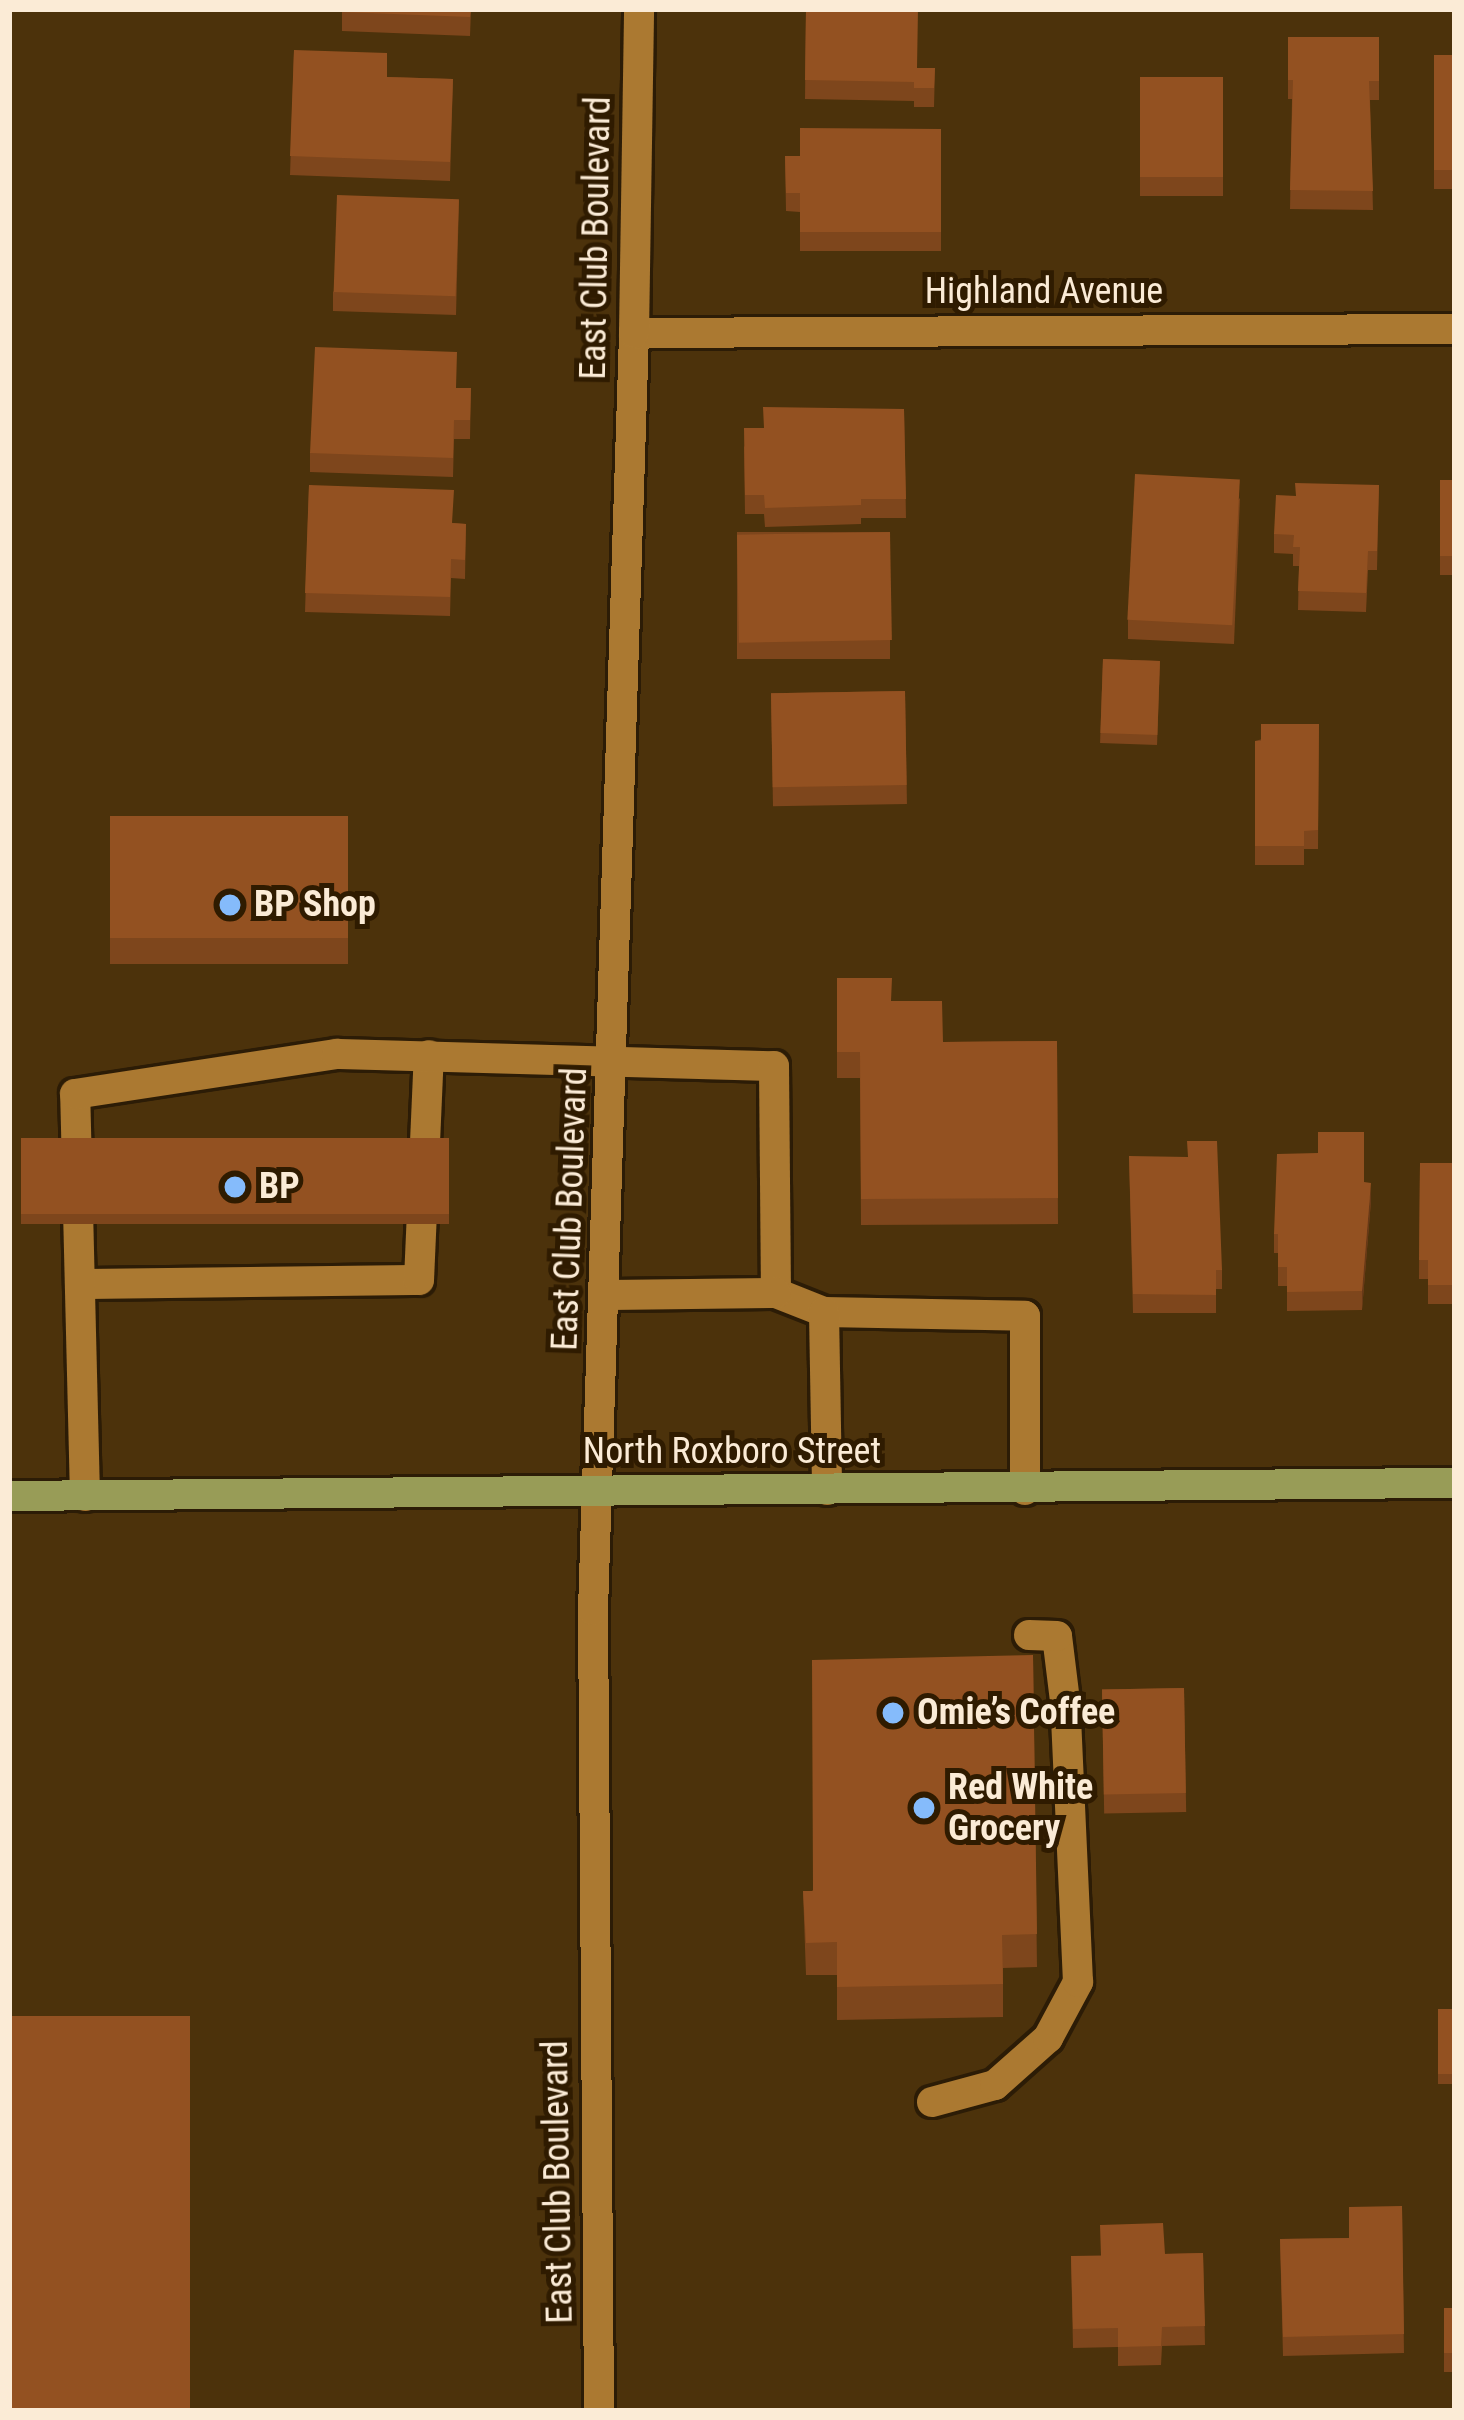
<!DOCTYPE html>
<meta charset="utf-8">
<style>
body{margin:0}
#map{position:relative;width:1464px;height:2420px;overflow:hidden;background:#4c320b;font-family:"Roboto Condensed",sans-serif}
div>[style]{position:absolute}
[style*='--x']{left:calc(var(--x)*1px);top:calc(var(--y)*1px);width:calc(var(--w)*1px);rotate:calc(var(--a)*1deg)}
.roads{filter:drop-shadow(3px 0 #2c1c06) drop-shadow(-3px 0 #2c1c06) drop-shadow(0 3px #2c1c06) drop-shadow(0 -3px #2c1c06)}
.lane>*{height:30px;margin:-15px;padding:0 15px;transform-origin:15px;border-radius:15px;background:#ab7931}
.street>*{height:30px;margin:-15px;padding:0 15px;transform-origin:15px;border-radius:15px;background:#ab7931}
.secondary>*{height:30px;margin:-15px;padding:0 15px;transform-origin:15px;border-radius:15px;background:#ab7931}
.primary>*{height:30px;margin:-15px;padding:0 15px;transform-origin:15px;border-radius:15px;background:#989c57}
.wall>*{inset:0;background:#7e461c;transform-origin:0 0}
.shaded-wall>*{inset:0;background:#673917}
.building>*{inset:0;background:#935121;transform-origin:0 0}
.dots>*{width:33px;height:33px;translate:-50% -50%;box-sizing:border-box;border:6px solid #2f1b00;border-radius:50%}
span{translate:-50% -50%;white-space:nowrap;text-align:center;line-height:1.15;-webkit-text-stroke:10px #2f1b00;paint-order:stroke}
.street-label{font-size:36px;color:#fbebd6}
.poi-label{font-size:36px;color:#fbebd6;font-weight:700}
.left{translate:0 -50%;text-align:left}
.frame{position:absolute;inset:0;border:12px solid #fbebd6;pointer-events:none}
</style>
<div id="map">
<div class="roads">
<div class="lane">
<div style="--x:81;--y:1284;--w:338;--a:-0.7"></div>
<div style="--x:419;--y:1280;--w:225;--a:-87.5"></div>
<div style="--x:776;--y:1293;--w:52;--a:21.6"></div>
<div style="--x:824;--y:1312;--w:201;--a:1.1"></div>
<div style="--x:1025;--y:1316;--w:174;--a:90"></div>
<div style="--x:824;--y:1312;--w:178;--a:89"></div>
<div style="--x:85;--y:1496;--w:402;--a:-91.4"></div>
<div style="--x:75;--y:1094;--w:265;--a:-8.7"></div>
<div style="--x:337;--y:1054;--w:437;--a:1.6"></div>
<div style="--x:774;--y:1066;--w:227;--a:89.5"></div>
<div style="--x:776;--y:1293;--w:171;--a:179.3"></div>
<div style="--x:932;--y:2102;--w:65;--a:-15.1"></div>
<div style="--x:995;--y:2085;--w:71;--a:-41.6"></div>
<div style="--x:1048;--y:2038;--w:64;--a:-61.8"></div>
<div style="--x:1078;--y:1982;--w:281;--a:-92.6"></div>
<div style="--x:1065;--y:1701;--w:65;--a:-97"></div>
<div style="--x:1057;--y:1636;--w:28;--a:-178"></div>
</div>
<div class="street">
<div style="--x:634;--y:333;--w:821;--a:-0.28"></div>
</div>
<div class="secondary">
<div style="--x:599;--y:2411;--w:801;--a:-90.43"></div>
<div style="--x:593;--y:1610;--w:1278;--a:-88.16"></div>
<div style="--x:634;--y:333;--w:324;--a:-89.1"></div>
</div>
<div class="primary">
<div style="--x:9;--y:1496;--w:1446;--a:-0.52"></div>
</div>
</div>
<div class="wall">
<div style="clip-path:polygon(342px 9px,471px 9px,470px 36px,342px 31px)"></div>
<div style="clip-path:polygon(806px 9px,917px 68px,935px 68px,934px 107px,914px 107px,914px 101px,805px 99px)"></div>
<div style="clip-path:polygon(1288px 37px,1379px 37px,1379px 100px,1370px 100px,1373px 210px,1290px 209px,1292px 99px,1288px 99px)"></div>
<div style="clip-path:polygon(294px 50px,387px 77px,453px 79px,450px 181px,290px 175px)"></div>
<div style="left:1455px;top:55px;width:134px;height:21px;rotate:90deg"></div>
<div style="left:1140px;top:77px;width:83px;height:119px"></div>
<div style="clip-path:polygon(941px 129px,941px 251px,800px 251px,800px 212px,786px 211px,785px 156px,800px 156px)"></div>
<div style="clip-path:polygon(459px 200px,456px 315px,333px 311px,333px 292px)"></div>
<div style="clip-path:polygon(456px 388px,471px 388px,470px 439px,454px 439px,453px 477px,310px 472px,310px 453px)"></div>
<div style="clip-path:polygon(904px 409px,906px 518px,861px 518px,861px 524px,765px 527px,764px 514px,745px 514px,744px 447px,763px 428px)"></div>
<div style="left:1440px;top:480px;width:15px;height:95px"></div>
<div style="clip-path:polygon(309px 485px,453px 523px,466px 524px,465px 579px,451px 578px,450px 616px,305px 612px)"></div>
<div style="clip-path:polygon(1379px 485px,1377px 570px,1368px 570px,1366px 612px,1298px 610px,1299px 566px,1293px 566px,1293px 554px,1274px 553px,1274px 534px,1295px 496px)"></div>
<div style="clip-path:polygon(1240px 498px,1234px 644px,1128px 639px,1128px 620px)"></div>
<div style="left:890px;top:532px;width:127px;height:153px;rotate:90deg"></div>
<div style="left:1103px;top:659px;width:57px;height:84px;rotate:2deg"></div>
<div style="left:905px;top:691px;width:113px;height:134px;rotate:89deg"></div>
<div style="clip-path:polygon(1319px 724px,1318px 849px,1304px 849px,1304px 865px,1255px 865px,1255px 741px)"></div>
<div style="left:348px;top:816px;width:148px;height:238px;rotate:90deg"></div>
<div style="clip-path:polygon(837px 978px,891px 1001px,943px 1042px,1057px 1041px,1058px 1224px,861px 1225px,860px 1078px,837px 1078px)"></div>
<div style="left:449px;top:1138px;width:86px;height:428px;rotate:90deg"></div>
<div style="clip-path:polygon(1129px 1156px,1222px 1270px,1222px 1289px,1216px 1289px,1216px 1313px,1133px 1313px)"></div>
<div style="clip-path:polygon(1420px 1163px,1455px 1163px,1455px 1304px,1428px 1304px,1428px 1279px,1419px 1279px)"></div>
<div style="clip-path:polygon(1364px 1182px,1371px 1201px,1362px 1310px,1287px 1311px,1287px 1286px,1278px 1286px,1278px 1253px,1274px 1253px,1274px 1234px)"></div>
<div style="clip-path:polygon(1033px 1655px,1037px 1967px,1003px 1968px,1003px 2017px,837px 2020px,837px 1975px,806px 1975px,803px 1891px,812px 1891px)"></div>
<div style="left:1184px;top:1688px;width:124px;height:82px;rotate:89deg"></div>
<div style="left:1455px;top:2009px;width:75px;height:17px;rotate:90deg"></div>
<div style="clip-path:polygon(1402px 2206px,1404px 2353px,1283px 2356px,1280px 2239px,1349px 2238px)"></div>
<div style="clip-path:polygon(1203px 2253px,1205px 2345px,1162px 2346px,1161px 2365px,1118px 2366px,1118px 2347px,1073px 2348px,1071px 2256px)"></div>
<div style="left:1444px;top:2308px;width:11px;height:64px"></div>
</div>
<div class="shaded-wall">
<div style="clip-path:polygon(1371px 1183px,1371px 1201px,1362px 1310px,1362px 1291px)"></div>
</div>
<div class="building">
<div style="clip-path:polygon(342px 9px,471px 9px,470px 17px,342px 12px)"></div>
<div style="clip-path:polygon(806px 9px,918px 9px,917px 68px,935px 68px,934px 88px,914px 88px,914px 82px,805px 80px)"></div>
<div style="clip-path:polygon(1288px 37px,1379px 37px,1379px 81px,1369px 81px,1373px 191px,1290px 190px,1293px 80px,1288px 80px)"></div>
<div style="clip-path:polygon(294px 50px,387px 53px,387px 77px,453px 79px,450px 162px,290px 156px)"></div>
<div style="left:1455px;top:55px;width:115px;height:21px;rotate:90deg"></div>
<div style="left:1140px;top:77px;width:83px;height:100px"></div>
<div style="clip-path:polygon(800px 128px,941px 129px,941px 232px,800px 232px,800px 193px,786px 193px,785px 156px,800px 156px)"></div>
<div style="left:337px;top:195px;width:122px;height:97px;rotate:2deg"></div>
<div style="clip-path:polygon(315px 347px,457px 352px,456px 388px,471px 388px,470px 420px,454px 420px,453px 458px,310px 453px)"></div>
<div style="clip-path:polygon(763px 407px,904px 409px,906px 499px,861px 499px,861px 505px,765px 508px,764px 495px,745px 495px,744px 428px,764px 428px)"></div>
<div style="left:1135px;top:474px;width:105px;height:146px;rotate:3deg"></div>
<div style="left:1440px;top:480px;width:15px;height:76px"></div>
<div style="clip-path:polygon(1295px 483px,1379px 485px,1377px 551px,1368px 551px,1366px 593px,1298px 591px,1300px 547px,1293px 547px,1294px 535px,1274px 534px,1276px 495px,1296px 496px)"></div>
<div style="clip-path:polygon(309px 485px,454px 490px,452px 523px,466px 524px,465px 560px,451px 559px,450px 597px,305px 593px)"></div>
<div style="left:890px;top:532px;width:108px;height:153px;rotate:89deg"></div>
<div style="left:1103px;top:659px;width:57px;height:74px;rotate:2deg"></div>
<div style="left:905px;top:691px;width:94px;height:134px;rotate:89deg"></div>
<div style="clip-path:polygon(1261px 724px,1319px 724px,1318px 830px,1304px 831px,1304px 846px,1255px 846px,1255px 741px,1261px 741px)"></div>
<div style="left:348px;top:816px;width:122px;height:238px;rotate:90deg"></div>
<div style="clip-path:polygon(837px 978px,892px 978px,891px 1001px,942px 1001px,943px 1042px,1057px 1041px,1058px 1198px,861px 1199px,860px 1052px,837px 1052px)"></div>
<div style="clip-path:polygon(1318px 1132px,1364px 1132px,1364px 1182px,1371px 1183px,1362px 1291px,1287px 1292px,1287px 1267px,1278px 1267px,1278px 1234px,1274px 1234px,1277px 1154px,1318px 1153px)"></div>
<div style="left:449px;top:1138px;width:76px;height:428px;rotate:90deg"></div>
<div style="clip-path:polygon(1187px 1141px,1217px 1141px,1222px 1270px,1216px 1270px,1216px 1295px,1133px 1294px,1129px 1156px,1188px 1157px)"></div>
<div style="clip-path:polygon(1420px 1163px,1455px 1163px,1455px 1285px,1428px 1285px,1428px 1260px,1419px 1260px)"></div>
<div style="clip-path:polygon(1033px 1655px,1037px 1934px,1002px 1935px,1003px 1984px,837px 1987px,837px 1942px,806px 1943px,803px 1891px,813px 1891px,812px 1660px)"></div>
<div style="left:1184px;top:1688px;width:105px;height:82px;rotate:89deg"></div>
<div style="left:1455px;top:2009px;width:65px;height:17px;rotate:90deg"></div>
<div style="left:190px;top:2016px;width:395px;height:181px;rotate:90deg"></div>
<div style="clip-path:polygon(1402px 2206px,1404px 2334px,1283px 2337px,1280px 2239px,1349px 2238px,1349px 2207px)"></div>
<div style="clip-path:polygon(1163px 2223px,1165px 2254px,1203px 2253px,1205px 2326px,1162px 2327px,1161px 2346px,1118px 2347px,1118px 2328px,1073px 2329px,1071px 2256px,1101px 2256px,1100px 2225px)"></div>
<div style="left:1444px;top:2308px;width:11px;height:45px"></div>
</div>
<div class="dots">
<div style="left:230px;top:905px;background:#85bbfb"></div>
<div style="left:235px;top:1187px;background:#85bbfb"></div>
<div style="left:893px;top:1713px;background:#85bbfb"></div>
<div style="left:924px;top:1808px;background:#85bbfb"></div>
</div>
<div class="street-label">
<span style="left:596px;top:238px;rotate:-89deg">East Club Boulevard</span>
<span style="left:1044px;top:292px">Highland Avenue</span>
<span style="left:570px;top:1209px;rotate:-88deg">East Club Boulevard</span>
<span style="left:732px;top:1452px">North Roxboro Street</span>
<span style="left:558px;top:2182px;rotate:-91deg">East Club Boulevard</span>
</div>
<div class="poi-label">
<span class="left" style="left:254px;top:905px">BP Shop</span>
<span class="left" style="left:259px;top:1187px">BP</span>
<span class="left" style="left:917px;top:1713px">Omie’s Coffee</span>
<span class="left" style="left:948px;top:1808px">Red White<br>Grocery</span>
</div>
<div class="frame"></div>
</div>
